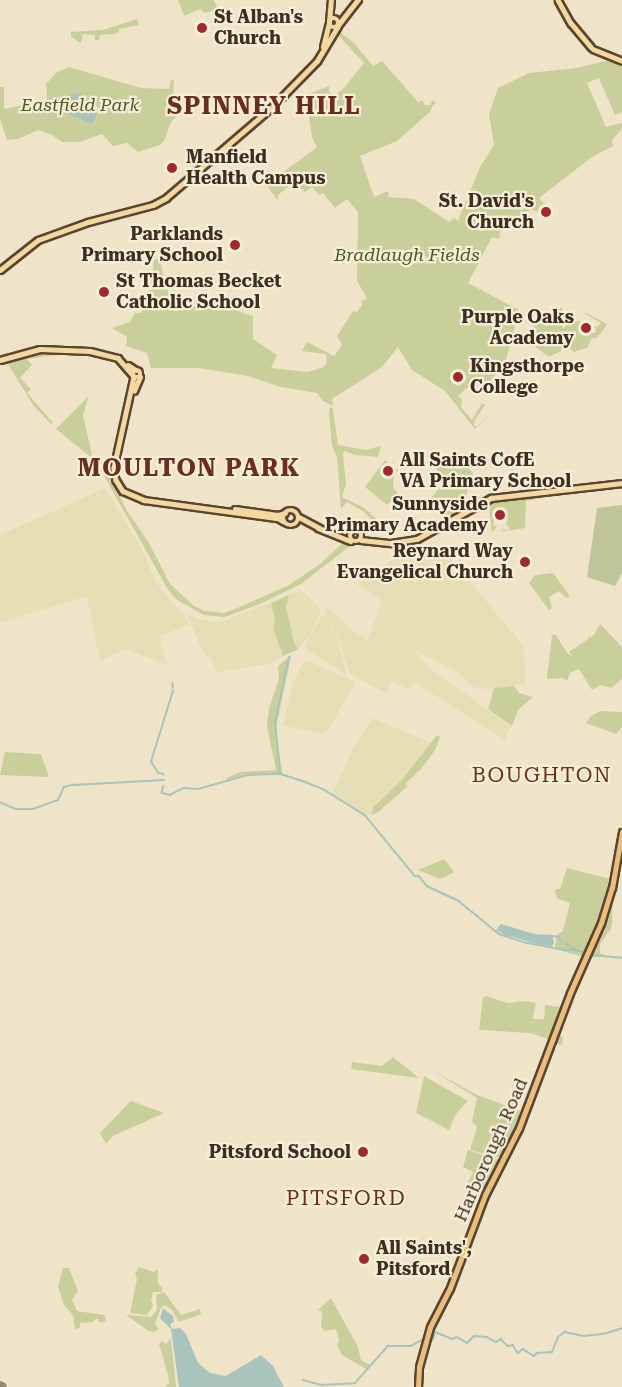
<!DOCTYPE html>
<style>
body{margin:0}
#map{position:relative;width:622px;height:1387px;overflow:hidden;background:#f0e4c8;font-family:"Roboto Serif",serif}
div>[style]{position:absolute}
.farmland>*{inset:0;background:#e6deb5}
.green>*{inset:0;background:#c9cf9b}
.cemetery>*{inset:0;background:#bfc49a}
.water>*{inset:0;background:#a9c4bc}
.stream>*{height:1.5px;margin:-0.75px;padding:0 0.75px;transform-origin:0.75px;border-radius:0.75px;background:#a9c4bc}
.runway>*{height:10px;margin:-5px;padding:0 5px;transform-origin:5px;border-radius:5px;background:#968974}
.roads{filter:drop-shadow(2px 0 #5b4430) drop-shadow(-2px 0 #5b4430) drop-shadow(0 2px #5b4430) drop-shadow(0 -2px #5b4430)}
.primary>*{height:4.5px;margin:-2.25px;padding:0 2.25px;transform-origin:2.25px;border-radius:2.25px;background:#f3d9a0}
.primary>.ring{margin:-2.25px;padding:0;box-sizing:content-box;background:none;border:4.5px solid #f3d9a0;border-radius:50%}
.trunk>*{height:5px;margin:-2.5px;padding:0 2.5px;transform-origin:2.5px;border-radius:2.5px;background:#eabe7c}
.dots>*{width:16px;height:16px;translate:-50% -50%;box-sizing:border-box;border:3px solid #f7eed8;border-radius:50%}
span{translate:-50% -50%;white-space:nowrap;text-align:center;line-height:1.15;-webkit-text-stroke:4.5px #f7eed8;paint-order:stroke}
.poi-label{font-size:18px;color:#3d2e20;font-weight:700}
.left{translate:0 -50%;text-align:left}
.right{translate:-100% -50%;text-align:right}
.park-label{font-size:18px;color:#4d5a26;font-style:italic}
.street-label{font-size:18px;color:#3d2e20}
.quarter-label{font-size:21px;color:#6b2e1e;letter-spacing:1.5px}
.district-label{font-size:24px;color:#6b2e1e;font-weight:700;letter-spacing:1.5px}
</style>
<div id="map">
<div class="farmland">
<div style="clip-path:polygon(105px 488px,144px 553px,155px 581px,173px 604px,182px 611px,189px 625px,159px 636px,168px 665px,125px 649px,100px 661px,87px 596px,0 623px,0 535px)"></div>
<div style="clip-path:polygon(417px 542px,425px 550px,449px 557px,523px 645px,526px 684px,484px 689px,474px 687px,456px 671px,412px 649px,432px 670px,510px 726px,505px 740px,414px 682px,410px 690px,391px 681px,386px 693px,350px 674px,338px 637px,324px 612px,325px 609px,328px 608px,355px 632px,368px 640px,382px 600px,357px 585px)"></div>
<div style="clip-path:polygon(299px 591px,305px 593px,321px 610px,311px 634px,298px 649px,294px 642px,286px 607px,289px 595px)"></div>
<div style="clip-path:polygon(271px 603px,275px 619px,273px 628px,283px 656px,271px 664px,216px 672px,211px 658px,203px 652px,186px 613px,198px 619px,221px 622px)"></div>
<div style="clip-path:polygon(323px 613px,336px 635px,347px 675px,304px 648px)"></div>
<div style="clip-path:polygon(305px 660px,356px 682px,328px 730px,321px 734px,283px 725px,293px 682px)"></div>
<div style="clip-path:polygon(373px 718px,431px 743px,401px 781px,378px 801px,368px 816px,332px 794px,354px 747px)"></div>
</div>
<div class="green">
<div style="clip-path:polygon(178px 0,214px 0,218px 9px,205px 13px,200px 9px,184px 16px)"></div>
<div style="clip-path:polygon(137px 19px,139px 25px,119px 29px,119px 32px,114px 34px,100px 35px,99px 40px,95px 40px,95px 35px,83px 34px,81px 43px,71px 37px,71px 32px,103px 30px)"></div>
<div style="clip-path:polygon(340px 32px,354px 43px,373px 66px,382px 61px,418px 102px,422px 100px,425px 105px,430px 105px,433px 100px,436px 103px,432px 106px,431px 111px,397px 141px,360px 156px,374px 197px,388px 191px,389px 197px,414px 199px,449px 222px,454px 218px,458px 221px,480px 167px,494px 145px,489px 114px,498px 88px,529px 73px,576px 68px,610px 60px,622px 63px,622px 112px,615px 115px,599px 78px,587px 83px,606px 127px,622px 123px,622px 129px,612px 140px,613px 146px,592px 157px,539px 198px,546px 205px,540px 207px,538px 212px,530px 209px,526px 219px,514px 222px,515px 228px,508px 226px,506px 230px,501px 229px,499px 239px,492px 237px,468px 283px,519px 310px,505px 364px,486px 386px,480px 381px,482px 387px,477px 382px,478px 386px,474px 384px,478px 381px,475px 381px,458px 396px,462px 399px,461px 407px,472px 420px,482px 403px,485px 405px,473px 423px,476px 427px,492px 413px,475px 429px,445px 391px,412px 370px,398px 347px,382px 367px,332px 399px,333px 406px,323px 401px,317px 393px,280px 387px,248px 376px,199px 368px,151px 368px,147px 353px,126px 346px,127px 337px,112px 328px,130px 322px,135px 313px,141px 313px,150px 289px,154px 260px,159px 258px,173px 311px,218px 301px,222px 306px,253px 316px,253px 339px,277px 355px,271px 368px,308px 372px,324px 367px,327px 362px,326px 354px,302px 351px,307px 342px,334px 356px,342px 345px,337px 336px,353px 311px,357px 312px,362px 305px,362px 299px,364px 301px,367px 298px,357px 281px,358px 212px,347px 199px,335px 208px,323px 193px,319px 195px,312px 187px,305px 192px,294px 182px,278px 195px,278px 200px,266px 185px,317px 147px,312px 137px,306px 95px,329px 86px,329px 91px,334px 96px,343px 89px,364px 63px,338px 35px)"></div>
<div style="clip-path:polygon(69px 67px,141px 88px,169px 89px,171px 79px,174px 81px,173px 97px,176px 117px,171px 122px,164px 141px,160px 145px,138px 152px,127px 143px,113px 146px,102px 134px,80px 142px,62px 142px,52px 135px,38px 130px,18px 139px,7px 140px,0 119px,0 87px,4px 87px,4px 109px,47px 100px,46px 84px,56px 73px)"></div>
<div style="clip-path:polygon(561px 307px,565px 317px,561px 325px,564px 328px,569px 322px,579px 321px,582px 323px,580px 328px,584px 333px,595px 333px,596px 328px,590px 324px,597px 327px,601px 323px,589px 316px,583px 311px,607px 324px,602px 332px,595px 339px,592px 338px,587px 348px,574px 352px,563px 343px,561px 351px,549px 357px,530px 343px,536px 319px,547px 325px)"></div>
<div style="clip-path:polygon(71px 350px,70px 353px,27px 359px,32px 365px,20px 378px,31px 389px,27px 393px,53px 423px,51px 424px,33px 405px,5px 359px,36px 351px)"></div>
<div style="clip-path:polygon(89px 396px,83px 415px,93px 459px,56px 429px)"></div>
<div style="clip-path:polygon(330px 407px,333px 409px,338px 445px,365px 450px,381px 446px,378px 457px,356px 455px,344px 451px,343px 454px,346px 484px,342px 497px,364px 508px,378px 520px,374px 522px,363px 511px,347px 502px,341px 509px,337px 457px,332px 446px,329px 415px)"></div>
<div style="clip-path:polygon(455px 453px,473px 473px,461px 513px,451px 519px,428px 501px,444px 483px,437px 476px,437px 468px)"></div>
<div style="clip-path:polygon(385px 460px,398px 470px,394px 475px,393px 488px,403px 499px,396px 507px,390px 502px,387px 505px,365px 487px)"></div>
<div style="clip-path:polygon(111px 471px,111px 479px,127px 511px,149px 543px,170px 584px,194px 606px,204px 611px,224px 613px,235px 609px,289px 585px,320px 564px,343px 543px,350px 543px,350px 546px,301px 584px,262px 603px,225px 617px,204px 615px,177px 600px,167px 588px,102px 472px)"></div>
<div style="clip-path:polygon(576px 489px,586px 490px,543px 494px,541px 498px,526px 501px,525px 528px,499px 532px,504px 530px,502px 525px,505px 530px,510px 529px,506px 524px,508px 518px,495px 514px,493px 525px,497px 527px,492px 532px,488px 501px)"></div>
<div style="clip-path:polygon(553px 573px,570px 596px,566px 598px,559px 591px,549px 597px,552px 608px,549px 610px,529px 583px,535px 575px)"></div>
<div style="clip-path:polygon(289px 595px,286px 607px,294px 642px,298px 649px,283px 656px,273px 628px,275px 619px,271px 603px)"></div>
<div style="clip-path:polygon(600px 624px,622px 647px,622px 679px,611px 688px,600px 685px,592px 690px,579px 669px,570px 673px,567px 681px,562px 678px,547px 679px,552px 635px,556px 635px,567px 653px,573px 657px,569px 652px,588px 639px,588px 636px,590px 638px,594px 635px)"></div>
<div style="clip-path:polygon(291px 656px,276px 728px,282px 773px,248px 775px,225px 782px,227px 778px,240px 772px,276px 770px,267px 726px,269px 709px,279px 678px,278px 666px)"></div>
<div style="clip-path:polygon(514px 686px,519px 693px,533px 697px,518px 710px,512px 726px,488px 709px,494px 688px)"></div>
<div style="clip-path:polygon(600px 711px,622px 712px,622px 727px,616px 734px,586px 723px,591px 716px)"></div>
<div style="clip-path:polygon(437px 735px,440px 737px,435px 750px,422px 768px,405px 784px,408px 786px,377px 813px,371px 815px,374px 806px,401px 781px)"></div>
<div style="clip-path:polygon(5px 752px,41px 754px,49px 777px,0 775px)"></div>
<div style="clip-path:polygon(444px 859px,454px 872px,447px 876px,440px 879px,418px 870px)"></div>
<div style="clip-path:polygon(567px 868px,610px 879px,613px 895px,612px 923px,611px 929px,600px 944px,600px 953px,607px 956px,588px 958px,558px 950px,555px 946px,557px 935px,563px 931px,570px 903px,558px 899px,555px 893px,556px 889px,560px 889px)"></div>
<div style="clip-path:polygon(486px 996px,508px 1003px,525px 1001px,536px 1003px,533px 1019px,544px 1019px,545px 1005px,561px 1007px,565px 1013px,559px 1033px,563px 1039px,562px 1045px,555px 1044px,541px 1081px,536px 1078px,554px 1041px,530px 1033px,479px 1030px,483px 998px)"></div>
<div style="clip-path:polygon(393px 1057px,419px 1078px,351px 1069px,352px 1062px,382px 1066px)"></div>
<div style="clip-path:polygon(430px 1069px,477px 1095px,521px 1111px,502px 1158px,470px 1150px,477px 1127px,472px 1122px,477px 1098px)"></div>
<div style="clip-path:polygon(424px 1076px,468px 1101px,456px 1114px,449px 1130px,416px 1113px)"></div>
<div style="clip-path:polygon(131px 1101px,164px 1113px,113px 1136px,106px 1144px,100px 1133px)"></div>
<div style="clip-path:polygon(468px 1150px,502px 1161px,485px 1190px,468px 1182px,473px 1172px,463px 1167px)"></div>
<div style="clip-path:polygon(139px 1267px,153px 1272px,158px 1269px,158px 1283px,162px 1288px,162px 1292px,153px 1292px,151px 1300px,153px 1306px,147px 1315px,130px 1313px,137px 1279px,135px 1274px)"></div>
<div style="clip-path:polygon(63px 1268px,69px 1268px,78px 1291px,72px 1300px,77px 1311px,104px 1315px,106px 1320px,104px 1322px,99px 1322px,97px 1318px,93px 1322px,80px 1323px,80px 1328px,75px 1329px,73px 1315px,64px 1305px,58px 1287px)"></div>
<div style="clip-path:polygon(164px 1292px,181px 1315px,200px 1309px,201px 1314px,179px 1322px,172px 1310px,164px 1305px,161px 1308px,155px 1324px,159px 1329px,154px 1332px,147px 1330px,126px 1315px,151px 1317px,157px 1310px,156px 1295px)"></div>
<div style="clip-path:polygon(331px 1298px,358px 1347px,361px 1360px,370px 1365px,366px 1369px,342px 1355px,337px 1346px,339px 1340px,336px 1329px,325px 1331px,321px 1327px,322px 1312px,318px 1310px)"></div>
<div style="clip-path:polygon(171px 1338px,176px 1387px,165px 1387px,169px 1383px,168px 1375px,159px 1344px,162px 1341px,166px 1344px)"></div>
</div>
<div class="cemetery">
<div style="clip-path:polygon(622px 505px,622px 573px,615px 586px,587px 577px,597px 508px)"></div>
</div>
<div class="water">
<div style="clip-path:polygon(81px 93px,88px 106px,97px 113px,93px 124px,66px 113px,60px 107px,65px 96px)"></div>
<div style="clip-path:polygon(501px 924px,534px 934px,553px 935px,554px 943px,552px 946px,541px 945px,505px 935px,496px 930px)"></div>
<div style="clip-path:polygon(163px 1308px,173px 1316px,174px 1322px,170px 1324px,172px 1329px,180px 1328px,186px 1334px,198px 1363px,210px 1373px,226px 1376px,261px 1355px,273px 1366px,284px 1387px,179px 1387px,171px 1329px,160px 1318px)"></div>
</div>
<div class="stream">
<div style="left:173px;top:683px;width:5px;rotate:90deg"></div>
<div style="left:280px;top:773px;width:51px;rotate:-95.6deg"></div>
<div style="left:275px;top:722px;width:66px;rotate:-77.8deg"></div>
<div style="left:164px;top:775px;width:6px;rotate:-162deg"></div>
<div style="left:158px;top:773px;width:13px;rotate:-122deg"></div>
<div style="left:151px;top:762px;width:74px;rotate:-72.8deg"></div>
<div style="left:164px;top:786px;width:7px;rotate:106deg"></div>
<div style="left:162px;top:793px;width:8px;rotate:14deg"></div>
<div style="left:170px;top:795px;width:16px;rotate:-27deg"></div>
<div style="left:184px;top:788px;width:14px;rotate:4deg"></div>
<div style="left:198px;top:789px;width:52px;rotate:-15.6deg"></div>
<div style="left:248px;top:775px;width:33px;rotate:-2deg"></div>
<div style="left:281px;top:774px;width:23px;rotate:18deg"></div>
<div style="left:303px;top:781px;width:22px;rotate:22deg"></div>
<div style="left:323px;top:789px;width:49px;rotate:31.8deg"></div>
<div style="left:365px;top:815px;width:79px;rotate:50.7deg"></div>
<div style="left:415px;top:876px;width:4px"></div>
<div style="left:419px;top:876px;width:13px;rotate:51deg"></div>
<div style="left:427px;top:886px;width:35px;rotate:25deg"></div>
<div style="left:459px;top:901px;width:52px;rotate:39.5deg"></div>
<div style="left:499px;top:934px;width:25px;rotate:18deg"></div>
<div style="left:523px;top:942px;width:42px;rotate:11deg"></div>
<div style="left:564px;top:950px;width:13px"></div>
<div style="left:577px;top:950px;width:9px;rotate:18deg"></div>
<div style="left:0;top:802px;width:17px;rotate:24deg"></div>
<div style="left:16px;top:809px;width:17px"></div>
<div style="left:33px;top:809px;width:27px;rotate:-20deg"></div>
<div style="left:58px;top:800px;width:14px;rotate:-65deg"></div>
<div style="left:64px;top:787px;width:9px;rotate:-13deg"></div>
<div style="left:73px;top:785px;width:91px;rotate:-3.1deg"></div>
<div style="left:554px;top:936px;width:5px;rotate:11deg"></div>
<div style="left:559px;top:937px;width:5px;rotate:68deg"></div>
<div style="left:566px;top:944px;width:13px;rotate:29deg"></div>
<div style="left:590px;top:955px;width:32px;rotate:5deg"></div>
<div style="left:428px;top:1338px;width:5px;rotate:22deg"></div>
<div style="left:433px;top:1340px;width:8px;rotate:-76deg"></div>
<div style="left:435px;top:1332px;width:18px;rotate:22deg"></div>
<div style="left:452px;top:1339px;width:5px;rotate:-22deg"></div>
<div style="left:457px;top:1337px;width:12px;rotate:31deg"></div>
<div style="left:467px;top:1343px;width:10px;rotate:-45deg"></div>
<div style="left:474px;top:1336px;width:13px;rotate:4deg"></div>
<div style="left:487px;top:1337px;width:10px;rotate:29deg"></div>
<div style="left:496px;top:1342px;width:6px;rotate:-31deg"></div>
<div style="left:501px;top:1339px;width:10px;rotate:45deg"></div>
<div style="left:508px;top:1346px;width:5px;rotate:-11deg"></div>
<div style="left:513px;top:1345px;width:9px;rotate:58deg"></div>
<div style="left:518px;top:1353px;width:6px;rotate:-39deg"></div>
<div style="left:523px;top:1349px;width:13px;rotate:32deg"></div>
<div style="left:534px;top:1356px;width:4px;rotate:-45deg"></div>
<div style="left:537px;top:1353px;width:15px;rotate:-4deg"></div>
<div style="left:552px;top:1352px;width:16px;rotate:-68deg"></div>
<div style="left:558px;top:1337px;width:9px;rotate:-36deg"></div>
<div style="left:565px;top:1332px;width:19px;rotate:12deg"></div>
<div style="left:584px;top:1336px;width:20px;rotate:-6deg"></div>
<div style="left:604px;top:1334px;width:19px;rotate:-18deg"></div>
<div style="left:303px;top:1380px;width:20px;rotate:15deg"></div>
<div style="left:322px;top:1385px;width:33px;rotate:-3deg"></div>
<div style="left:355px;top:1383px;width:50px;rotate:-48.3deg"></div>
<div style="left:388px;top:1346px;width:23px"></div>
<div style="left:411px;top:1346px;width:15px;rotate:-28deg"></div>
</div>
<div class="runway">
<div style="left:0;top:1386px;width:2px;rotate:27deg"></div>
</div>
<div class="roads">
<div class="primary">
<div style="left:558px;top:0;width:26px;rotate:61deg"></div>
<div style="left:571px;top:23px;width:31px;rotate:50deg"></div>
<div class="ring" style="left:329px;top:18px;width:5.5px;height:5.5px"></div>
<div style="left:329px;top:22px;width:22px;rotate:-85deg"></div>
<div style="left:339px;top:24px;width:31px;rotate:-52deg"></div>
<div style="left:323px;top:47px;width:25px;rotate:-76deg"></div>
<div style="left:593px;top:49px;width:31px;rotate:22deg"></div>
<div style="left:0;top:270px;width:48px;rotate:-38.3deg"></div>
<div style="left:38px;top:240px;width:53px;rotate:-19.8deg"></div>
<div style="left:88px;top:222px;width:67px;rotate:-14.7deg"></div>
<div style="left:153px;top:205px;width:15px;rotate:-28deg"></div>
<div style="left:166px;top:198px;width:137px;rotate:-40.6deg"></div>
<div style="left:270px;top:109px;width:67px;rotate:-45.6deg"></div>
<div style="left:317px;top:61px;width:41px;rotate:-59deg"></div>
<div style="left:0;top:360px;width:41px;rotate:-15.4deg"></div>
<div style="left:40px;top:349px;width:50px;rotate:2.3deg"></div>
<div style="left:90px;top:351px;width:29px;rotate:14deg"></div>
<div style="left:118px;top:358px;width:23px;rotate:49deg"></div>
<div style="left:128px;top:365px;width:9px;rotate:32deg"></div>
<div class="ring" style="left:133px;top:370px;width:3.5px;height:3.5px"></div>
<div style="left:134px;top:377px;width:93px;rotate:102.4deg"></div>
<div style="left:114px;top:468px;width:12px;rotate:81deg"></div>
<div style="left:116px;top:480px;width:13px;rotate:58deg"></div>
<div style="left:123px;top:491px;width:23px;rotate:23deg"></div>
<div style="left:144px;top:500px;width:135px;rotate:7.7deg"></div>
<div style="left:278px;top:518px;width:6px;rotate:31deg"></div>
<div style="left:134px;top:391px;width:15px;rotate:-67deg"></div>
<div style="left:235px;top:509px;width:43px;rotate:7.9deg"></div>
<div style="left:278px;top:515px;width:7px;rotate:-16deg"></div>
<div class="ring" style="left:283px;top:510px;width:11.5px;height:11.5px"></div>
<div style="left:299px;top:517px;width:24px;rotate:28deg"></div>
<div style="left:318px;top:528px;width:35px;rotate:22deg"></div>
<div class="ring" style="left:350px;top:530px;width:7.5px;height:7.5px"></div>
<div style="left:361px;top:540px;width:30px;rotate:6deg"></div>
<div style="left:391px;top:543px;width:26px;rotate:-9deg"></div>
<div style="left:417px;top:539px;width:85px;rotate:-29deg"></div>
<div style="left:491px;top:498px;width:132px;rotate:-6.5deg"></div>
</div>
<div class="trunk">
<div style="left:418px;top:1387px;width:20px;rotate:-87deg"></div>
<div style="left:419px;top:1367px;width:41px;rotate:-74.6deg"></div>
<div style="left:430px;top:1327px;width:44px;rotate:-62.9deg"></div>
<div style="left:450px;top:1288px;width:99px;rotate:-69.4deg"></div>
<div style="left:485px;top:1195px;width:75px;rotate:-63.1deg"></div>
<div style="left:519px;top:1128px;width:144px;rotate:-69.3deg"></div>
<div style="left:570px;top:993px;width:77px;rotate:-66.1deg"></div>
<div style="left:601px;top:923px;width:37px;rotate:-73deg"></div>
<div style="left:612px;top:888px;width:57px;rotate:-79.9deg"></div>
</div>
</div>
<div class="dots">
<div style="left:202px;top:28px;background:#9e2a2b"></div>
<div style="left:172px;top:168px;background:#9e2a2b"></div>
<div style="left:546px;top:212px;background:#9e2a2b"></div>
<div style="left:235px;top:245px;background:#9e2a2b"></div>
<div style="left:104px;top:292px;background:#9e2a2b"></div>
<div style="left:586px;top:328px;background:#9e2a2b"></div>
<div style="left:458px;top:377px;background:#9e2a2b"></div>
<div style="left:388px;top:471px;background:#9e2a2b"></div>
<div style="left:500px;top:515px;background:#9e2a2b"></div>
<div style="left:525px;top:562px;background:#9e2a2b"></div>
<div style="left:363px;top:1152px;background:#9e2a2b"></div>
<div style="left:364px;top:1259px;background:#9e2a2b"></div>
</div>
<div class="poi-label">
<span class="left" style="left:214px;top:28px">St Alban's<br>Church</span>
<span class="left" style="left:186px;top:168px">Manfield<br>Health Campus</span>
<span class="right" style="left:534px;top:212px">St. David's<br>Church</span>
<span class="right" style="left:223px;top:245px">Parklands<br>Primary School</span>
<span class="left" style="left:116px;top:292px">St Thomas Becket<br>Catholic School</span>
<span class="right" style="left:574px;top:328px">Purple Oaks<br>Academy</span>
<span class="left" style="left:470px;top:377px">Kingsthorpe<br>College</span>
<span class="left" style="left:400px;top:471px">All Saints CofE<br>VA Primary School</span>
<span class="right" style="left:488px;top:515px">Sunnyside<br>Primary Academy</span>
<span class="right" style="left:513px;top:562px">Reynard Way<br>Evangelical Church</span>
<span class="right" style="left:351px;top:1152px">Pitsford School</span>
<span class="left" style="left:376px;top:1259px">All Saints',<br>Pitsford</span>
</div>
<div class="park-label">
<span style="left:80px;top:105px">Eastfield Park</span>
<span style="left:407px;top:255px">Bradlaugh Fields</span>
</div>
<div class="street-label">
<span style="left:491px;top:1150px;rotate:-66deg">Harborough Road</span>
</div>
<div class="quarter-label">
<span style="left:542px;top:775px">BOUGHTON</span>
<span style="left:346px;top:1198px">PITSFORD</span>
</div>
<div class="district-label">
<span style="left:264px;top:107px">SPINNEY HILL</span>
<span style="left:189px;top:469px">MOULTON PARK</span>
</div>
</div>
